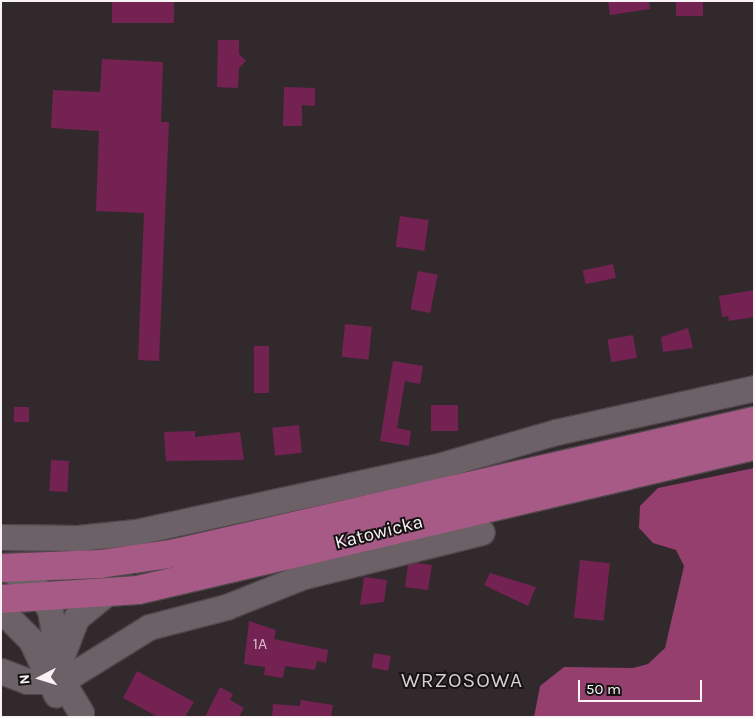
<!DOCTYPE html>
<style>
body{margin:0}
#map{position:relative;width:755px;height:718px;overflow:hidden;background:#32292d;font-family:Karla,sans-serif}
div>[style]{position:absolute}
.forest>*{inset:0;background:#943f6e}
.building>*{inset:0;background:#742252;transform-origin:0 0}
.roads{filter:drop-shadow(1px 0 #4f474b) drop-shadow(-1px 0 #4f474b) drop-shadow(0 1px #4f474b) drop-shadow(0 -1px #4f474b)}
.minor>*{height:25px;margin:-12.5px;padding:0 12.5px;transform-origin:12.5px;border-radius:12.5px;background:#6c6166}
.major>*{height:28px;margin:-14px;padding:0 14px;transform-origin:14px;border-radius:14px;background:#a65a85}
span{translate:-50% -50%;white-space:nowrap;text-align:center;line-height:1.15;-webkit-text-stroke:4px #171315;paint-order:stroke}
.number-label{font-size:16px;color:#d8bfcc}
.number-label span{-webkit-text-stroke-width:0}
.street-label{font-size:19px;color:#f9f3f5}
.quarter-label{font-size:21px;color:#d9cdd2;letter-spacing:1px}
.frame{position:absolute;inset:0;border:2px solid #f9f3f5;pointer-events:none}
.north{position:absolute;left:15px;top:653px;width:50px;height:50px;-webkit-text-stroke:4px #171315;paint-order:stroke;rotate:265deg;font-size:14px;font-weight:700;line-height:20px;text-align:center;color:#f9f3f5}
.north::after{content:'';display:block;margin:auto;width:18px;height:22px;background:#f9f3f5;clip-path:polygon(50% 0,100% 100%,50% 72%,0 100%)}
.scale{position:absolute;left:578px;top:680px;width:124px;height:22px;box-sizing:border-box;border:2px solid #f9f3f5;border-top:0;padding-left:6px;font-size:15px;line-height:18px;white-space:nowrap;color:#f9f3f5;-webkit-text-stroke:4px #171315;paint-order:stroke}
</style>
<div id="map">
<div class="forest">
<div style="clip-path:polygon(754px 468px,754px 717px,534px 717px,540px 686px,564px 667px,633px 668px,648px 664px,665px 648px,684px 566px,676px 550px,653px 543px,639px 528px,640px 506px,658px 488px)"></div>
</div>
<div class="building">
<div style="left:112px;top:1px;width:62px;height:22px"></div>
<div style="clip-path:polygon(608px 1px,649px 1px,650px 9px,610px 15px)"></div>
<div style="left:676px;top:1px;width:27px;height:15px"></div>
<div style="clip-path:polygon(218px 40px,239px 40px,239px 54px,246px 61px,239px 68px,238px 88px,217px 87px)"></div>
<div style="clip-path:polygon(102px 59px,163px 62px,161px 122px,169px 122px,159px 361px,138px 360px,144px 213px,96px 211px,99px 131px,51px 128px,53px 90px,100px 92px)"></div>
<div style="clip-path:polygon(284px 87px,315px 88px,315px 106px,302px 105px,302px 126px,283px 126px)"></div>
<div style="left:400px;top:216px;width:29px;height:31px;rotate:8deg"></div>
<div style="left:613px;top:264px;width:14px;height:31px;rotate:78deg"></div>
<div style="left:418px;top:271px;width:20px;height:39px;rotate:11deg"></div>
<div style="clip-path:polygon(754px 290px,754px 317px,729px 321px,728px 316px,722px 317px,719px 296px)"></div>
<div style="left:345px;top:324px;width:27px;height:33px;rotate:6deg"></div>
<div style="clip-path:polygon(688px 328px,693px 348px,663px 352px,661px 337px)"></div>
<div style="left:633px;top:335px;width:23px;height:26px;rotate:80deg"></div>
<div style="left:254px;top:346px;width:15px;height:47px"></div>
<div style="clip-path:polygon(393px 361px,423px 366px,420px 384px,405px 381px,397px 428px,411px 431px,409px 446px,380px 441px)"></div>
<div style="left:431px;top:405px;width:27px;height:26px"></div>
<div style="left:14px;top:407px;width:15px;height:15px"></div>
<div style="left:299px;top:425px;width:28px;height:27px;rotate:84deg"></div>
<div style="clip-path:polygon(195px 431px,195px 437px,240px 432px,244px 460px,166px 461px,164px 432px)"></div>
<div style="left:51px;top:460px;width:18px;height:31px;rotate:3deg"></div>
<div style="left:580px;top:560px;width:30px;height:58px;rotate:6deg"></div>
<div style="clip-path:polygon(416px 563px,432px 565px,428px 590px,405px 587px,408px 565px)"></div>
<div style="clip-path:polygon(490px 573px,536px 587px,528px 606px,484px 585px)"></div>
<div style="clip-path:polygon(364px 577px,387px 580px,384px 602px,360px 605px)"></div>
<div style="clip-path:polygon(249px 621px,276px 630px,274px 639px,328px 650px,326px 663px,317px 661px,315px 670px,285px 666px,283px 678px,264px 675px,265px 667px,244px 664px)"></div>
<div style="left:374px;top:653px;width:17px;height:15px;rotate:10deg"></div>
<div style="clip-path:polygon(137px 671px,194px 702px,185px 717px,158px 717px,123px 698px)"></div>
<div style="clip-path:polygon(220px 687px,233px 694px,230px 700px,244px 708px,239px 717px,205px 717px)"></div>
<div style="clip-path:polygon(301px 700px,333px 705px,331px 717px,272px 717px,273px 704px,300px 706px)"></div>
</div>
<div class="roads">
<div class="minor">
<div style="left:1px;top:537px;width:77px;rotate:0.7deg"></div>
<div style="left:78px;top:538px;width:58px;rotate:-5.9deg"></div>
<div style="left:136px;top:532px;width:306px;rotate:-12.3deg"></div>
<div style="left:435px;top:467px;width:126px;rotate:-16.1deg"></div>
<div style="left:556px;top:432px;width:203px;rotate:-12.5deg"></div>
<div style="left:9px;top:569px;width:32px;rotate:34deg"></div>
<div style="left:36px;top:587px;width:27px;rotate:59deg"></div>
<div style="left:50px;top:610px;width:72px;rotate:80.4deg"></div>
<div style="left:62px;top:681px;width:37px;rotate:59deg"></div>
<div style="left:1px;top:610px;width:42px;rotate:45deg"></div>
<div style="left:31px;top:640px;width:60px;rotate:65.2deg"></div>
<div style="left:62px;top:655px;width:40px;rotate:-69deg"></div>
<div style="left:76px;top:618px;width:38px;rotate:-39deg"></div>
<div style="left:1px;top:671px;width:28px;rotate:21deg"></div>
<div style="left:27px;top:681px;width:35px"></div>
<div style="left:62px;top:681px;width:102px;rotate:-31.8deg"></div>
<div style="left:149px;top:627px;width:80px;rotate:-14.6deg"></div>
<div style="left:226px;top:607px;width:84px;rotate:-21.7deg"></div>
<div style="left:304px;top:576px;width:183px;rotate:-13.9deg"></div>
</div>
<div class="major">
<div style="left:1px;top:568px;width:99px;rotate:-2.3deg"></div>
<div style="left:100px;top:564px;width:77px;rotate:-8.2deg"></div>
<div style="left:176px;top:553px;width:593px;rotate:-12.86deg"></div>
<div style="left:1px;top:599px;width:137px;rotate:-3.8deg"></div>
<div style="left:138px;top:590px;width:633px;rotate:-13.16deg"></div>
</div>
</div>
<div class="number-label">
<span style="left:260px;top:644px">1A</span>
</div>
<div class="street-label">
<span style="left:379px;top:533px;rotate:-14deg">Katowicka</span>
</div>
<div class="quarter-label">
<span style="left:462px;top:680px">WRZOSOWA</span>
</div>
<div class="frame"></div>
<div class="north">N</div>
<div class="scale">50 m</div>
</div>
